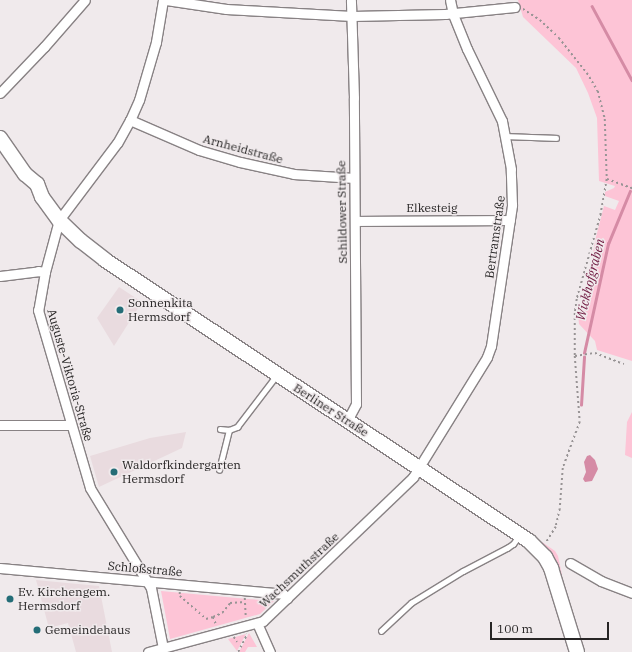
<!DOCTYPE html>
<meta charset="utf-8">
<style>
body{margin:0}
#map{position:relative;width:632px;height:652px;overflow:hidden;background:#f0eaec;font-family:"IBM Plex Serif",serif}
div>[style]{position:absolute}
.built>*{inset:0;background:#e9dbdf}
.green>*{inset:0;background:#fdc4d6}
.water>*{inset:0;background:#d58ba5}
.stream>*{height:2.5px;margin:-1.25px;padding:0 1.25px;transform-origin:1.25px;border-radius:1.25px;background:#d58ba5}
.path>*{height:1.5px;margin-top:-0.75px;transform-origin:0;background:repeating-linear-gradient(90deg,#989495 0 2px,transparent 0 5px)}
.roads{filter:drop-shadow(1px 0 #888284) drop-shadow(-1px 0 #888284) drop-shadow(0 1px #888284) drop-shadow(0 -1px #888284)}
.lane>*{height:4.5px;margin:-2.25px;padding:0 2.25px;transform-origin:2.25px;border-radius:2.25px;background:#fff}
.street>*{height:9px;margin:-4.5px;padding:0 4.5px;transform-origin:4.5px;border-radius:4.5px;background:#fff}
.primary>*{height:14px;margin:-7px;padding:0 7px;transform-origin:7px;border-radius:7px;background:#fff}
.dots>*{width:11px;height:11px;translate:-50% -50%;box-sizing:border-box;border:2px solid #f0eaec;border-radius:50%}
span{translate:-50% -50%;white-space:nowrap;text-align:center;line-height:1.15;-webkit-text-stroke:3px #f0eaec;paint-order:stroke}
.street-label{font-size:12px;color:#272525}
.poi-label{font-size:12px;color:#272525}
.left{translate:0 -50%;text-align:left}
.water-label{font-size:13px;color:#721c43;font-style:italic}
.scale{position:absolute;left:490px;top:622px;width:119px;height:18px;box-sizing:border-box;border:2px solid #272525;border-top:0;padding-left:5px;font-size:12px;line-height:14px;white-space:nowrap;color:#272525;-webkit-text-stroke:3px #f0eaec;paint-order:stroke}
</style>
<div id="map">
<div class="built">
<div style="clip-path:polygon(119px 287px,142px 302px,114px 346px,97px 318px)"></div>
<div style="clip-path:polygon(186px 432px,182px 448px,99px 487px,90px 456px,150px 438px)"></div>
<div style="clip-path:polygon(36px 580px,99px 586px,112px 652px,76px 652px,68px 623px,49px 628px)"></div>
</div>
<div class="green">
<div style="clip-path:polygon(518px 0,632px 0,632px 361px,597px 350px,595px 341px,579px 324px,578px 314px,587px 309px,584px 301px,596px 237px,604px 206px,615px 210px,619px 201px,605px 196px,605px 192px,614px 188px,615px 186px,599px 181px,597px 118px,588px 93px,576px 68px,523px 17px)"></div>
<div style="clip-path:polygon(632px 412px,632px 458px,625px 455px,627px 422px)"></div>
<div style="clip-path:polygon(542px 542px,555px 551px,558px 556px,562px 575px,559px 575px,540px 544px)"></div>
<div style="clip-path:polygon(161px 591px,248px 599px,274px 601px,260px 614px,170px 639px)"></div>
<div style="clip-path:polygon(249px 633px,257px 647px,248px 647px,245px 652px,239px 652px)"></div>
<div style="clip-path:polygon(246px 634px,237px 651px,228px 639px)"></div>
</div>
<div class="water">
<div style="clip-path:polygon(590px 455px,595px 460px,598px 469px,592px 481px,585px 482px,583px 479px,586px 472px,584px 462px,587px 456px)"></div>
</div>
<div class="stream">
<div style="left:592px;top:6px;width:84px;rotate:61.6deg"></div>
<div style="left:584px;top:353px;width:112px;rotate:-77.6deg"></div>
<div style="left:608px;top:244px;width:57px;rotate:-67.5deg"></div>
<div style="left:581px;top:405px;width:48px;rotate:-86.4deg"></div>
</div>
<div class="path">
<div style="left:523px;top:9px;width:20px;rotate:33deg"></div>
<div style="left:540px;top:20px;width:26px;rotate:43deg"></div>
<div style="left:559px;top:38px;width:45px;rotate:51.3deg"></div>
<div style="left:587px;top:73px;width:21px;rotate:59deg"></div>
<div style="left:598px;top:91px;width:29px;rotate:76deg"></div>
<div style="left:605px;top:119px;width:60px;rotate:88.1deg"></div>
<div style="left:607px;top:179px;width:36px;rotate:100deg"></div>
<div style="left:601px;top:214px;width:88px;rotate:105.8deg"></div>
<div style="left:577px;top:299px;width:14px;rotate:98deg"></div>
<div style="left:575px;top:313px;width:43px;rotate:90deg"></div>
<div style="left:575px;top:356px;width:66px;rotate:85.7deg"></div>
<div style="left:580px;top:422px;width:49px;rotate:110.3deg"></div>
<div style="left:563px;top:468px;width:41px;rotate:94.2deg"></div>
<div style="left:560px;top:509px;width:18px;rotate:103deg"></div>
<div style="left:556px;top:527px;width:19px;rotate:122deg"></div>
<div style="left:607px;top:179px;width:27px;rotate:20deg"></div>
<div style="left:575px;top:356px;width:20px;rotate:-9deg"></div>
<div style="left:595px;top:353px;width:31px;rotate:21deg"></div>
<div style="left:180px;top:592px;width:4px;rotate:90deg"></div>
<div style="left:180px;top:596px;width:35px;rotate:41deg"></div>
<div style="left:206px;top:619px;width:7px;rotate:-16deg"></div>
<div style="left:213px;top:617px;width:8px;rotate:67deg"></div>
<div style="left:245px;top:598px;width:19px;rotate:87deg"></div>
<div style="left:213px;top:617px;width:10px;rotate:-24deg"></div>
<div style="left:222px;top:613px;width:13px;rotate:-51deg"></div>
<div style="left:230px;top:603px;width:15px;rotate:-4deg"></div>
<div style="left:234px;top:637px;width:6px;rotate:59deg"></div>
<div style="left:238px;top:652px;width:20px;rotate:-63deg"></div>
</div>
<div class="roads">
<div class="lane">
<div style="left:506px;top:136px;width:50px;rotate:2.3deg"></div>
<div style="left:220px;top:429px;width:9px;rotate:6deg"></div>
<div style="left:229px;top:430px;width:9px;rotate:-21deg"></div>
<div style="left:237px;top:427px;width:64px;rotate:-52.6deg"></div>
<div style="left:219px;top:470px;width:41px;rotate:-76deg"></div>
<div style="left:381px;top:631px;width:41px;rotate:-43deg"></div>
<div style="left:411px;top:603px;width:61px;rotate:-31.6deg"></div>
<div style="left:463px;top:571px;width:50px;rotate:-27.6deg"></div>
<div style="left:507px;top:548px;width:7px;rotate:-34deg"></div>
<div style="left:513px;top:544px;width:10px;rotate:-53deg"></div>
</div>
<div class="street">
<div style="left:163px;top:0;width:43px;rotate:99.5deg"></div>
<div style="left:156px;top:42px;width:60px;rotate:106.3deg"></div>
<div style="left:139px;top:100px;width:22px;rotate:114deg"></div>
<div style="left:130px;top:120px;width:26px;rotate:119deg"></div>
<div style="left:117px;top:143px;width:96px;rotate:127deg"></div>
<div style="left:59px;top:220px;width:54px;rotate:105.1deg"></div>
<div style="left:45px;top:272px;width:39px;rotate:100deg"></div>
<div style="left:38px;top:310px;width:185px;rotate:73.7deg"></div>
<div style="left:90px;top:488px;width:117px;rotate:58.6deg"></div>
<div style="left:151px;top:588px;width:61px;rotate:78.7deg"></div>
<div style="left:166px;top:0;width:61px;rotate:8.5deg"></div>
<div style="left:226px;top:9px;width:126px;rotate:3.2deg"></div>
<div style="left:352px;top:16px;width:93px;rotate:-1.2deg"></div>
<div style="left:445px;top:14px;width:70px;rotate:-5.7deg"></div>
<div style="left:0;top:93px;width:64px;rotate:-46.3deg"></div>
<div style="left:44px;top:47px;width:62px;rotate:-48.9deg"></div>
<div style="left:130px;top:120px;width:75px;rotate:23.5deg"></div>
<div style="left:199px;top:150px;width:43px;rotate:16.3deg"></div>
<div style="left:240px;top:162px;width:55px;rotate:12.5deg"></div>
<div style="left:294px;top:174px;width:60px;rotate:3.8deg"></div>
<div style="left:355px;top:221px;width:155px;rotate:-0.4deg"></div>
<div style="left:0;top:276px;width:38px;rotate:-7deg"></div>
<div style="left:38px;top:271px;width:7px;rotate:8deg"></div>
<div style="left:347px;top:421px;width:19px;rotate:-62deg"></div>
<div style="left:356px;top:404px;width:306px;rotate:-90.4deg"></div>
<div style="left:354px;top:98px;width:98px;rotate:-91.8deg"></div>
<div style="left:0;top:425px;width:71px"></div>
<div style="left:570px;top:563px;width:36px;rotate:30deg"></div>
<div style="left:601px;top:581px;width:33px;rotate:21deg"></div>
<div style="left:0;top:568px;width:284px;rotate:5.2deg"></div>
<div style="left:283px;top:594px;width:6px;rotate:45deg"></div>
<div style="left:257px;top:623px;width:32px;rotate:66deg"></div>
<div style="left:148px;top:652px;width:119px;rotate:-15.1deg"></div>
<div style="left:263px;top:621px;width:208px;rotate:-43.8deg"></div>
<div style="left:413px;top:477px;width:141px;rotate:-58.3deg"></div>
<div style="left:487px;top:357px;width:12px;rotate:-70deg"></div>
<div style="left:491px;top:346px;width:143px;rotate:-81.5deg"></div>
<div style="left:512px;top:205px;width:36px;rotate:-92deg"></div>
<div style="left:511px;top:169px;width:49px;rotate:-100.6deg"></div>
<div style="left:502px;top:121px;width:80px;rotate:-115.9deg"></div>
<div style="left:467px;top:49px;width:38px;rotate:-112deg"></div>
<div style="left:453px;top:14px;width:14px;rotate:-102deg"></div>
</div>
<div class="primary">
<div style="left:0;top:138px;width:44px;rotate:55.2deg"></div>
<div style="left:25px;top:174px;width:16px;rotate:40deg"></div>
<div style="left:37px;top:184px;width:14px;rotate:69deg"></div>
<div style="left:42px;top:197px;width:29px;rotate:54deg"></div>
<div style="left:59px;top:220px;width:30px;rotate:44deg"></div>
<div style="left:81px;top:241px;width:31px;rotate:38deg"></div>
<div style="left:105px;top:260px;width:509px;rotate:33.53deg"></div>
<div style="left:529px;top:541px;width:23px;rotate:45deg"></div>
<div style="left:545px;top:557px;width:13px;rotate:61deg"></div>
<div style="left:551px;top:568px;width:88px;rotate:72.8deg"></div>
</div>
</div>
<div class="dots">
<div style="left:120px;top:310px;background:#246d77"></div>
<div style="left:114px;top:472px;background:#246d77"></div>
<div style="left:10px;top:599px;background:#246d77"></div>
<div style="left:37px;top:630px;background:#246d77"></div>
</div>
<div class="street-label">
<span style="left:243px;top:149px;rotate:15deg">Arnheidstraße</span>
<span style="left:432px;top:208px">Elkesteig</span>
<span style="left:342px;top:212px;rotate:-91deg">Schildower Straße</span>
<span style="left:495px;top:237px;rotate:-82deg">Bertramstraße</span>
<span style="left:70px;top:375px;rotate:74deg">Auguste-Viktoria-Straße</span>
<span style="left:331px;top:410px;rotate:33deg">Berliner Straße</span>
<span style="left:145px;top:569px;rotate:5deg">Schloßstraße</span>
<span style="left:299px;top:570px;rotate:-43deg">Wachsmuthstraße</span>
</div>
<div class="poi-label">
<span class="left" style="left:128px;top:310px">Sonnenkita<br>Hermsdorf</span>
<span class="left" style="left:122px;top:472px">Waldorfkindergarten<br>Hermsdorf</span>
<span class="left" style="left:18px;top:599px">Ev. Kirchengem.<br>Hermsdorf</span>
<span class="left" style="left:45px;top:630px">Gemeindehaus</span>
</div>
<div class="water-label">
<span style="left:591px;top:280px;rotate:-76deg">Wickhofgraben</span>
</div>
<div class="scale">100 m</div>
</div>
